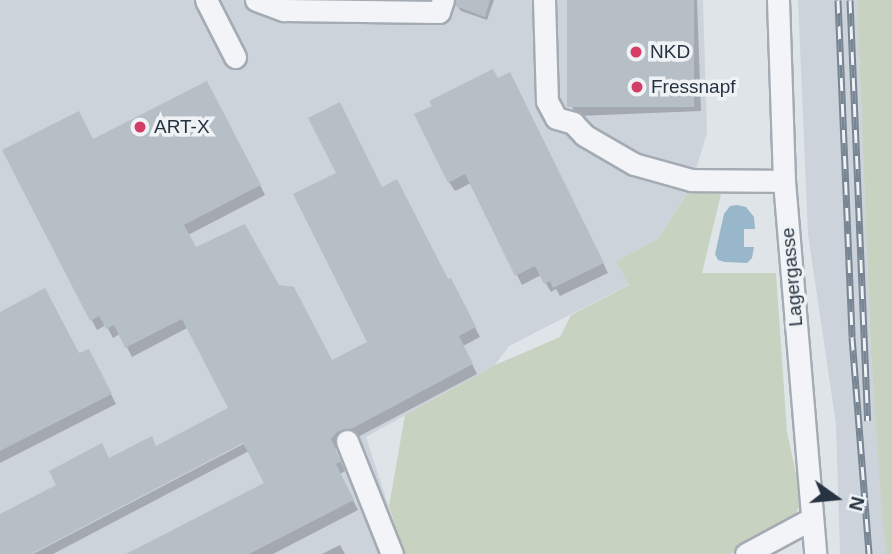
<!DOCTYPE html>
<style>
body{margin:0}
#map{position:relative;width:892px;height:554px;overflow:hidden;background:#dfe4e9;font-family:Arial,sans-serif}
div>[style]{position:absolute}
.built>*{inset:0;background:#cdd3db}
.green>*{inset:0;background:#c7d3c0}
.water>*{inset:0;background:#98b7cb}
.shadow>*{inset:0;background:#0003}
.building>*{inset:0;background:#b6bec6;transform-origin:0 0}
.roads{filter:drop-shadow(2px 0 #a4abb3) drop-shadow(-2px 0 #a4abb3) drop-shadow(0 2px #a4abb3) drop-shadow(0 -2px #a4abb3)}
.minor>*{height:21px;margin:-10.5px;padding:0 10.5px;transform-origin:10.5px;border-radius:10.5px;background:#f2f4f7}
.rail>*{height:7px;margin-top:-3.5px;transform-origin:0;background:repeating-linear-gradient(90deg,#eff3f6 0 13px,#788593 0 26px);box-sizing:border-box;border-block:2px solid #788593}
.dots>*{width:19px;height:19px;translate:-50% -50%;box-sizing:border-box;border:4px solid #eff3f6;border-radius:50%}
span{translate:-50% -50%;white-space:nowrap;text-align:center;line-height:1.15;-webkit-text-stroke:7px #eff3f6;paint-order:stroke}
.poi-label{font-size:19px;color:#273341}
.left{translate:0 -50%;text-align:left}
.street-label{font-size:19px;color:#273341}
.north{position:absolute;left:801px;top:463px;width:70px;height:70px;-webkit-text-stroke:5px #eff3f6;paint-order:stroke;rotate:105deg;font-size:19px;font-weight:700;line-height:28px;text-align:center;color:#273341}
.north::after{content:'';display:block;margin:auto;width:24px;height:32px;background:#273341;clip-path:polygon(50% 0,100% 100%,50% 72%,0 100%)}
</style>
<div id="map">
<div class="built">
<div style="clip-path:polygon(0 0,703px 0,707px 133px,690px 189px,658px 239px,616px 261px,630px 284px,509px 346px,495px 365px,366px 437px,404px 554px,0 554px)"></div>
<div style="clip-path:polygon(798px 0,857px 0,871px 353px,886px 554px,840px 554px,836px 424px,808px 234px)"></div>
</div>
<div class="green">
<div style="clip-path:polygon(857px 0,892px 0,892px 554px,886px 554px,882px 513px,871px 353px)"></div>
<div style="clip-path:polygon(690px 189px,721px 194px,702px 273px,776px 273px,787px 432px,802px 501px,791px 522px,730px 554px,404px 554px,389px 506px,405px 415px,495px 365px,560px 337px,571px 315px,629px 285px,616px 261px,658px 239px)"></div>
</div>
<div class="water">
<div style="clip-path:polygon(737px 205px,746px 207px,754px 217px,755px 229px,744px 229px,744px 247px,754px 247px,752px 258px,747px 263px,725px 262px,718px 260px,715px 254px,724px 214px,730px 206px)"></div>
</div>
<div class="shadow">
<div style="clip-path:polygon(295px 0,440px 0,419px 7px,403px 1px,401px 7px)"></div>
<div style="clip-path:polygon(461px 0,494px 0,487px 20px,461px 11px,458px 7px)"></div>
<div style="clip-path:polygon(568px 0,697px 0,701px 111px,577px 116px,572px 107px)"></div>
<div style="clip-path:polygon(498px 80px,515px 84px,608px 273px,560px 296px,556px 289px,551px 292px,541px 275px,522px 285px,471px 183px,455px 191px,449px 182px)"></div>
<div style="clip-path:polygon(212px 92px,265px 195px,188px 235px,195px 249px,278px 287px,332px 362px,370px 343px,382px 189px,455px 289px,480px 337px,463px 346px,477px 374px,356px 438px,342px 442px,335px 449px,345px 471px,340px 474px,358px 510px,273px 554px,130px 554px,266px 484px,249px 451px,53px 554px,33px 554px,251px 440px,250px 437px,26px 554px,0 554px,0 516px,109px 460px,156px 448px,231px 409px,189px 327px,132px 357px,120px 334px,113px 338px,106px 325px,97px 330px,5px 150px,93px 141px)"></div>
<div style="clip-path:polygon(0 313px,93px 360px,116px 404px,0 463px)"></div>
<div style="clip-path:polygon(340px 545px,345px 554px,322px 554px)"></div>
</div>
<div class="building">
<div style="clip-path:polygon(456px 0,490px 0,485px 17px,455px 6px)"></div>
<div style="left:567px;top:0;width:127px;height:107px"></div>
<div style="clip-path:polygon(493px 69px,498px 78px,510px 72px,604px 263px,553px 288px,550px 281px,544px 284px,535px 266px,515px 276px,465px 174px,448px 183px,414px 114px,432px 106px,429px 101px)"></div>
<div style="clip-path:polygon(207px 81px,261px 185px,184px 225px,196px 247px,245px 224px,279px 285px,294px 287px,332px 360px,367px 342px,293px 194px,336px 173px,308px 118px,340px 102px,382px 187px,397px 179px,448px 279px,451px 278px,476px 327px,459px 336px,473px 364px,351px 429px,337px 432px,331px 439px,341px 461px,336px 464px,354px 500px,249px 554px,126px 554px,264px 483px,243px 443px,31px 554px,0 554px,0 514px,56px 485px,49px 471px,102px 443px,109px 458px,152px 436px,156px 446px,228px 408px,182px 319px,125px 348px,114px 325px,106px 329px,99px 316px,90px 321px,2px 150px,79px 111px,93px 139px)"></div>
<div style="clip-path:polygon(45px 288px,79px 353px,89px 349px,112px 394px,0 451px,0 312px)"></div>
</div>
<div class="roads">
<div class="minor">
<div style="left:206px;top:0;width:64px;rotate:63deg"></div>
<div style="left:256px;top:0;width:30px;rotate:20deg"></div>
<div style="left:284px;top:10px;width:155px;rotate:0.7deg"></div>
<div style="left:439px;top:12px;width:13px;rotate:-72deg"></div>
<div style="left:544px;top:0;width:101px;rotate:88.3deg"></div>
<div style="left:547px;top:101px;width:19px;rotate:62deg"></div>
<div style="left:556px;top:118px;width:18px;rotate:16deg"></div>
<div style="left:573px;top:123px;width:16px;rotate:47deg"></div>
<div style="left:584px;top:135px;width:58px;rotate:30.1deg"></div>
<div style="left:634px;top:164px;width:59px;rotate:15.7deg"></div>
<div style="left:691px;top:180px;width:93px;rotate:0.6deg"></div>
<div style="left:778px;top:0;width:181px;rotate:88.1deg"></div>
<div style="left:784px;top:181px;width:374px;rotate:85.2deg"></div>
<div style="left:347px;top:441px;width:122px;rotate:68.3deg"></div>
<div style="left:746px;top:554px;width:74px;rotate:-28.3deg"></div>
</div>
</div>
<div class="rail">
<div style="left:838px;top:0;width:337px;rotate:87.6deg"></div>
<div style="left:852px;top:337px;width:218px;rotate:85.5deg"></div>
<div style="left:850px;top:0;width:421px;rotate:87.6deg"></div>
</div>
<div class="dots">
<div style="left:636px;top:52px;background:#d43e66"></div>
<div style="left:637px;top:87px;background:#d43e66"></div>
<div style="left:140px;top:127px;background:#d43e66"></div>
</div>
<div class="poi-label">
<span class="left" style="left:650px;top:52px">NKD</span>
<span class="left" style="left:651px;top:87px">Fressnapf</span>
<span class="left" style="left:154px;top:127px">ART-X</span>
</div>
<div class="street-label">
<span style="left:792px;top:277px;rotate:-95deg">Lagergasse</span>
</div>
<div class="north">N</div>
</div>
